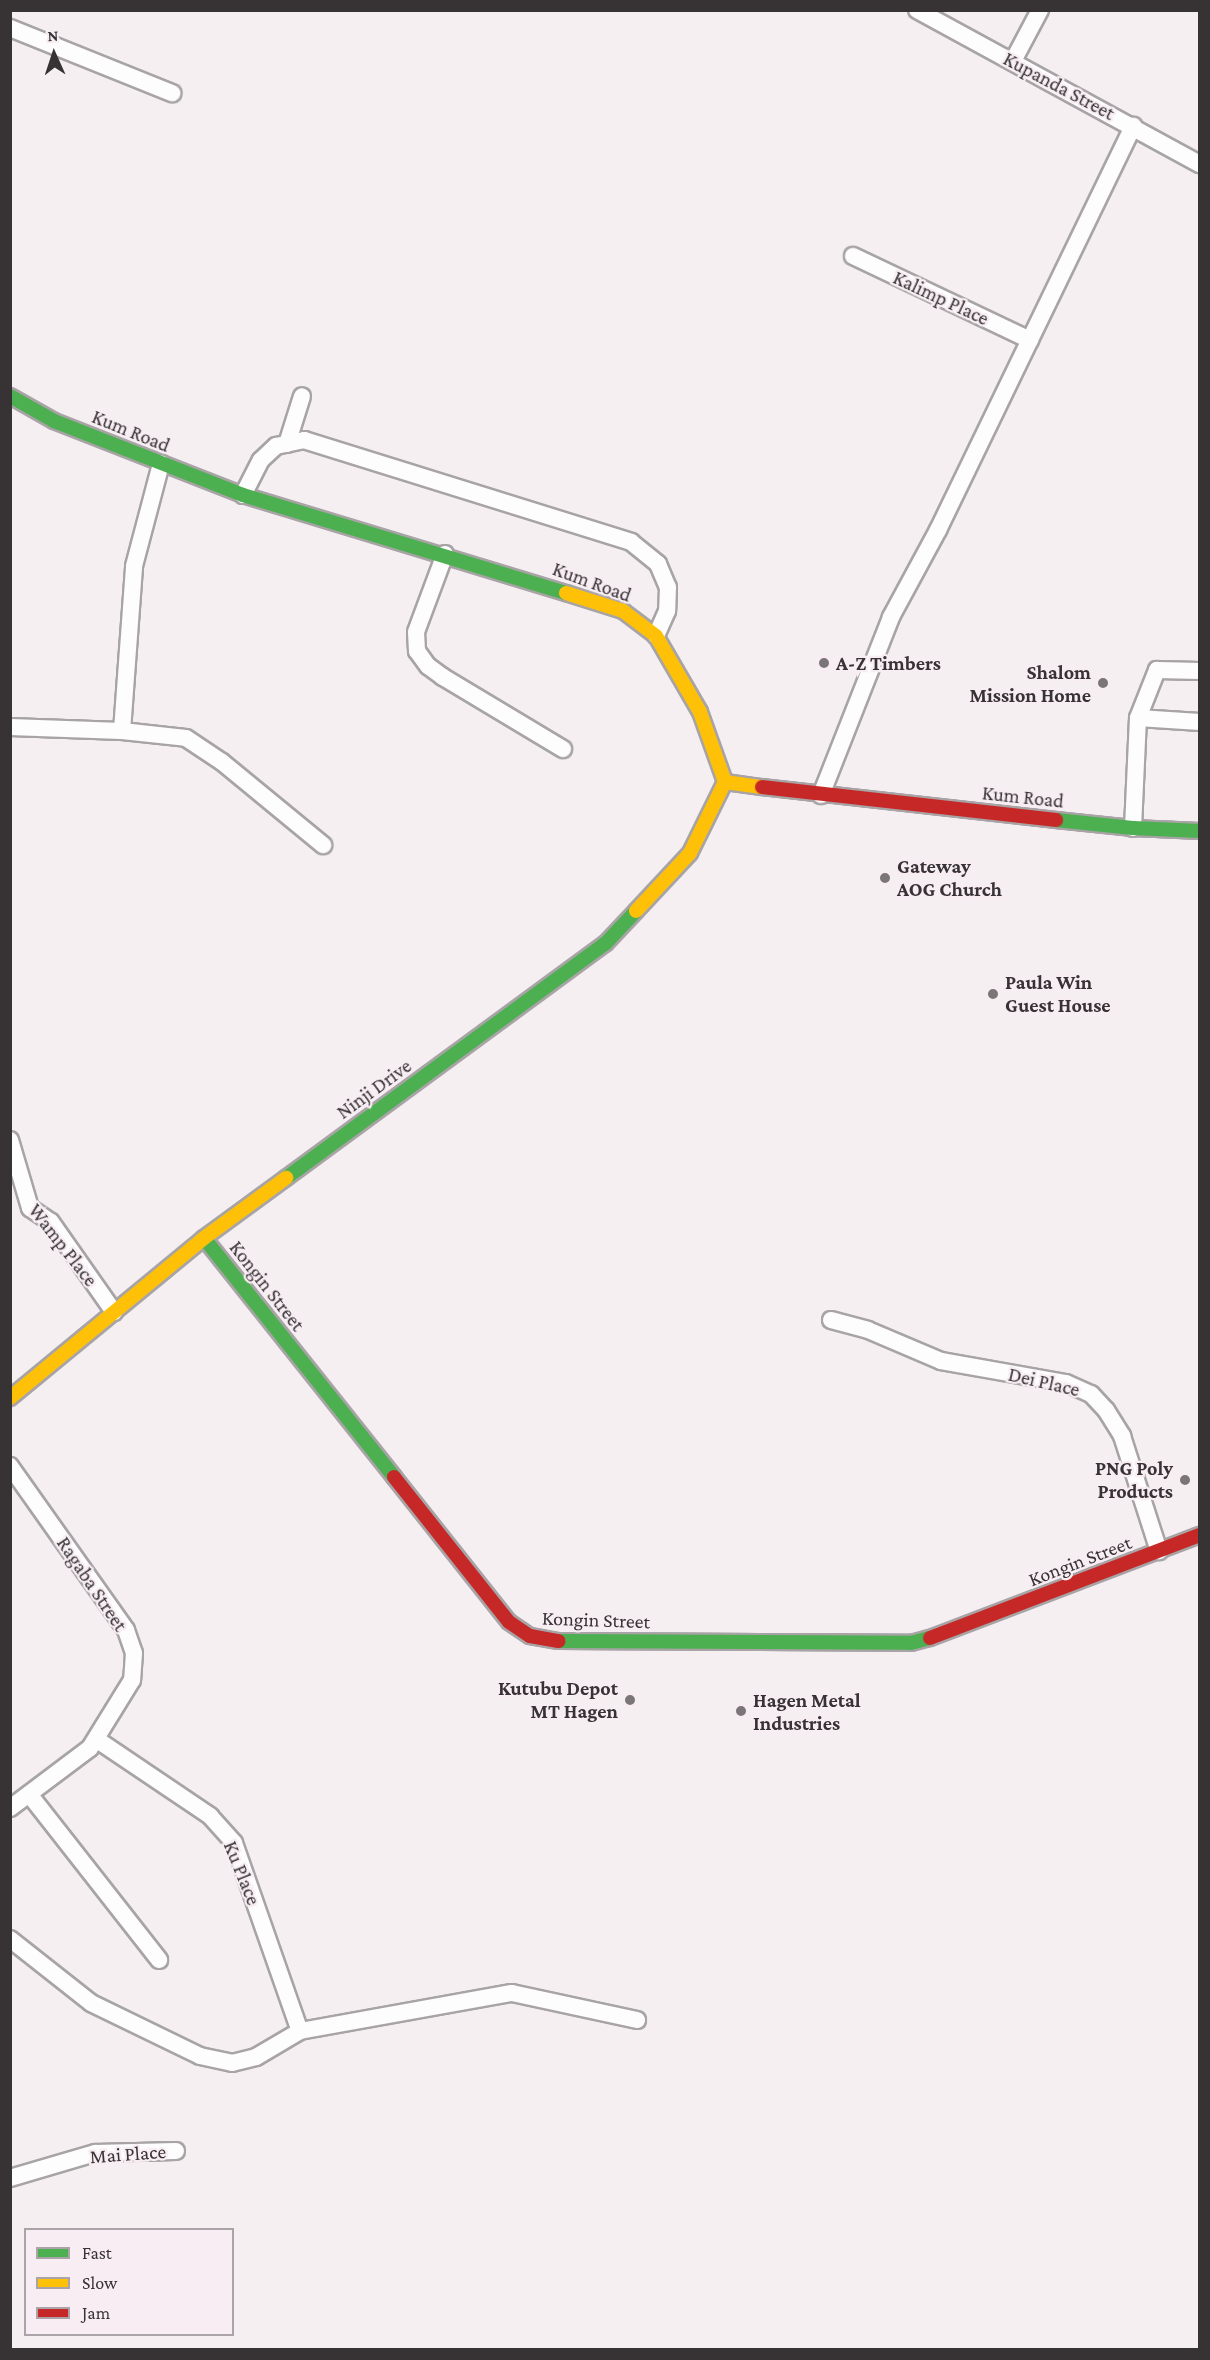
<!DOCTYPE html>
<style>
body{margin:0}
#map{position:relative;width:1210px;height:2360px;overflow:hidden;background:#f5eff2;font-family:"Crimson Pro",serif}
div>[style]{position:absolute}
.roads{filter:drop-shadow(2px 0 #a8a4a6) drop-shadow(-2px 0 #a8a4a6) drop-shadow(0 2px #a8a4a6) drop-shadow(0 -2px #a8a4a6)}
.street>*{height:16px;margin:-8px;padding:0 8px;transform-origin:8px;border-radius:8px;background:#fefdfd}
.fast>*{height:14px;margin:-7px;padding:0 7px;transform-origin:7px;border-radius:7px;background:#4caf50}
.slow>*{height:14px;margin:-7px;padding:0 7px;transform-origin:7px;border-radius:7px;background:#ffc107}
.jam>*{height:14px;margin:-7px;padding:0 7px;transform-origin:7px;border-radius:7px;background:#c62828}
.dots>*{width:16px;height:16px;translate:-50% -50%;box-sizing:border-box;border:3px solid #f7edf3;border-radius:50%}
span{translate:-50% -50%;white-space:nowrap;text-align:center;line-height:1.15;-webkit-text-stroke:4.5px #f7edf3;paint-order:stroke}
.street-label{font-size:20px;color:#373335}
.poi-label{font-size:20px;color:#373335;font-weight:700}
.left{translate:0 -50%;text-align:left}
.right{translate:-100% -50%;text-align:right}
.frame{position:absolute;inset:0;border:12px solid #373335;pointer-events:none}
.legend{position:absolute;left:24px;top:2228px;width:210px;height:108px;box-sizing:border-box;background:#f7edf3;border:2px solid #aaa3a7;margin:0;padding:8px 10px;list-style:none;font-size:18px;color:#373335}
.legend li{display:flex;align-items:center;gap:12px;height:30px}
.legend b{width:30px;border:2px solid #aaa3a7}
.north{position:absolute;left:24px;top:24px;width:60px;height:60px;-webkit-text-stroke:4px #f7edf3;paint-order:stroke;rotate:357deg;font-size:16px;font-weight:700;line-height:24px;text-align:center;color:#373335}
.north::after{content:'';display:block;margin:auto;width:21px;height:27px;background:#373335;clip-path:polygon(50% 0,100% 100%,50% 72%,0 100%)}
</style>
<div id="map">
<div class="roads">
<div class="street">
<div style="left:917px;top:10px;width:322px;rotate:28.6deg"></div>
<div style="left:10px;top:28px;width:175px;rotate:21.9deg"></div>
<div style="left:1013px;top:61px;width:58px;rotate:-62.1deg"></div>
<div style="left:853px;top:256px;width:196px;rotate:25.4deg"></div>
<div style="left:287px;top:444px;width:50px;rotate:-72.6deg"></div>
<div style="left:243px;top:495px;width:39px;rotate:-63deg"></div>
<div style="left:261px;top:460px;width:21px;rotate:-43deg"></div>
<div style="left:276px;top:446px;width:29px;rotate:-12deg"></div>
<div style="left:304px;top:440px;width:343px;rotate:17.3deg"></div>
<div style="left:631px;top:542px;width:35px;rotate:39deg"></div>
<div style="left:658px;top:564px;width:25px;rotate:67deg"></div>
<div style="left:668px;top:587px;width:24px;rotate:92deg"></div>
<div style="left:667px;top:611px;width:27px;rotate:114deg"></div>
<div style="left:445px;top:554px;width:83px;rotate:110.4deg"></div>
<div style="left:416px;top:632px;width:19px;rotate:87deg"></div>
<div style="left:417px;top:651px;width:19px;rotate:54deg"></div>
<div style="left:428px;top:666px;width:19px;rotate:36deg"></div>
<div style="left:443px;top:677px;width:140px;rotate:31deg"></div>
<div style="left:1138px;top:718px;width:62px;rotate:3.7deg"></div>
<div style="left:10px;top:727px;width:112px;rotate:2deg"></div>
<div style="left:122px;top:731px;width:64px;rotate:6.2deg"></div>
<div style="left:186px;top:738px;width:43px;rotate:33.7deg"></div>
<div style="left:222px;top:762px;width:131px;rotate:39.4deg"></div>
<div style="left:122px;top:731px;width:165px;rotate:-85.8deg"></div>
<div style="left:134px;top:566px;width:106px;rotate:-75.2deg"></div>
<div style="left:821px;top:795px;width:191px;rotate:-68.5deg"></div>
<div style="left:891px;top:617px;width:99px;rotate:-61.6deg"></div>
<div style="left:938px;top:530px;width:449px;rotate:-64.2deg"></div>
<div style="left:1133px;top:828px;width:110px;rotate:-87.4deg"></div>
<div style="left:1138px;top:718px;width:52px;rotate:-68.4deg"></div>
<div style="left:1157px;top:670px;width:43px;rotate:1.3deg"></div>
<div style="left:10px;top:1140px;width:71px;rotate:73.6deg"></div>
<div style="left:30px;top:1208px;width:25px;rotate:34deg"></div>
<div style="left:51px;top:1222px;width:110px;rotate:55deg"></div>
<div style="left:831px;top:1320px;width:38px;rotate:15deg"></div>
<div style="left:868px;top:1330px;width:79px;rotate:23deg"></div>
<div style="left:941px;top:1361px;width:127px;rotate:10deg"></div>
<div style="left:1066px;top:1383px;width:27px;rotate:24deg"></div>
<div style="left:1091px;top:1394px;width:22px;rotate:47deg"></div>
<div style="left:1106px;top:1410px;width:31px;rotate:58deg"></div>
<div style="left:1122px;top:1436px;width:121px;rotate:72.2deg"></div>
<div style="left:10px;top:1466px;width:201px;rotate:54.7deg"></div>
<div style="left:126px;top:1630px;width:24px;rotate:71deg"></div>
<div style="left:134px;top:1653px;width:27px;rotate:94deg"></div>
<div style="left:132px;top:1680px;width:80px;rotate:121.7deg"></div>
<div style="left:90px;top:1748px;width:100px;rotate:143.1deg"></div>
<div style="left:96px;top:1739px;width:138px;rotate:34deg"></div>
<div style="left:210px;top:1816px;width:36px;rotate:48deg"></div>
<div style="left:234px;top:1843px;width:199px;rotate:70.7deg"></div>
<div style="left:29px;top:1794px;width:211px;rotate:51.9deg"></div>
<div style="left:10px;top:1939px;width:103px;rotate:38.3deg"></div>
<div style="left:91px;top:2003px;width:121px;rotate:25.9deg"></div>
<div style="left:200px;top:2056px;width:33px;rotate:12deg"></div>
<div style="left:232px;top:2063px;width:25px;rotate:-14deg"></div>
<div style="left:256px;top:2057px;width:51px;rotate:-30.6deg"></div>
<div style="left:300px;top:2031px;width:215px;rotate:-10.2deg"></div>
<div style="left:512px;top:1993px;width:128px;rotate:12.2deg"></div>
<div style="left:10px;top:2178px;width:89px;rotate:-16.4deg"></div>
<div style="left:95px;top:2153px;width:81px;rotate:-1.4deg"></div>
</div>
<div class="fast">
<div style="left:10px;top:396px;width:51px;rotate:29.6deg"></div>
<div style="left:54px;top:421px;width:203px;rotate:21.4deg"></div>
<div style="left:243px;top:495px;width:338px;rotate:16.9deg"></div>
<div style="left:1056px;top:820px;width:77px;rotate:5.9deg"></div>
<div style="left:1133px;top:828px;width:67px;rotate:2.6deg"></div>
<div style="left:286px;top:1178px;width:396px;rotate:-36.3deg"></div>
<div style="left:605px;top:944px;width:45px;rotate:-46.8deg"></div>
<div style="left:204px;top:1238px;width:305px;rotate:51.5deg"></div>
<div style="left:559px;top:1641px;width:352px;rotate:0.3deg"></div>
<div style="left:911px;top:1643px;width:20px;rotate:-15deg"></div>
</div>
<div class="slow">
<div style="left:566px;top:593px;width:60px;rotate:17.5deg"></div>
<div style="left:623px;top:611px;width:41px;rotate:37.1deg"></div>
<div style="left:656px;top:636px;width:88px;rotate:59.9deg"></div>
<div style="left:700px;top:712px;width:74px;rotate:70.3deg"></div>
<div style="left:725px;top:782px;width:37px;rotate:8deg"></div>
<div style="left:636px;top:911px;width:79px;rotate:-47deg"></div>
<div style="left:690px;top:853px;width:79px;rotate:-63.8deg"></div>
<div style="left:10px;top:1398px;width:251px;rotate:-39.5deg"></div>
<div style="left:204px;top:1238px;width:102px;rotate:-36.2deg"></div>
</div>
<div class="jam">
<div style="left:762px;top:787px;width:296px;rotate:6.4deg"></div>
<div style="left:394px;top:1477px;width:185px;rotate:51.6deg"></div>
<div style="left:509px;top:1622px;width:25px;rotate:34deg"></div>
<div style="left:530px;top:1636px;width:29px;rotate:10deg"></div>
<div style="left:930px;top:1638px;width:289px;rotate:-20.9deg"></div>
</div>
</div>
<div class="dots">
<div style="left:824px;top:663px;background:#7a7577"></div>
<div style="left:1103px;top:683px;background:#7a7577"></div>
<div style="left:885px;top:878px;background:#7a7577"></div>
<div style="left:993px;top:994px;background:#7a7577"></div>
<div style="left:1185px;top:1480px;background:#7a7577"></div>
<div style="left:630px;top:1700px;background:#7a7577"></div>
<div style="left:741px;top:1711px;background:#7a7577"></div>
</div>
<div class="street-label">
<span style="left:1059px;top:86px;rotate:28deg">Kupanda Street</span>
<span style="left:941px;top:298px;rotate:25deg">Kalimp Place</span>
<span style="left:131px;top:431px;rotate:22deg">Kum Road</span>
<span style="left:592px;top:582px;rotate:20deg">Kum Road</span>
<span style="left:1023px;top:797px;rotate:6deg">Kum Road</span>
<span style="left:374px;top:1089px;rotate:-36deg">Ninji Drive</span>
<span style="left:63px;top:1245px;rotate:52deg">Wamp Place</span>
<span style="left:267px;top:1286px;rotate:52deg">Kongin Street</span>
<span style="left:1044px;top:1382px;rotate:13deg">Dei Place</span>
<span style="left:1080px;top:1561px;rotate:-21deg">Kongin Street</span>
<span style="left:92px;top:1584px;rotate:56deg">Ragaba Street</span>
<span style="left:596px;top:1620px;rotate:2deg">Kongin Street</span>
<span style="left:242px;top:1873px;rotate:68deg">Ku Place</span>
<span style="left:128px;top:2154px;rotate:-4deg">Mai Place</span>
</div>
<div class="poi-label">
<span class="left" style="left:836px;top:663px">A-Z Timbers</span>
<span class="right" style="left:1091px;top:684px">Shalom<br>Mission Home</span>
<span class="left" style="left:897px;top:878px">Gateway<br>AOG Church</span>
<span class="left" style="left:1005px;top:994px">Paula Win<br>Guest House</span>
<span class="right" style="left:1173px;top:1480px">PNG Poly<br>Products</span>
<span class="right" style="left:618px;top:1700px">Kutubu Depot<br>MT Hagen</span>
<span class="left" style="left:753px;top:1712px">Hagen Metal<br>Industries</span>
</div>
<div class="frame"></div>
<ul class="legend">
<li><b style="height:8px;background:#4caf50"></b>Fast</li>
<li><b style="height:8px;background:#ffc107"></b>Slow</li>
<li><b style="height:8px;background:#c62828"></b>Jam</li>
</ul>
<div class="north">N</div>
</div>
